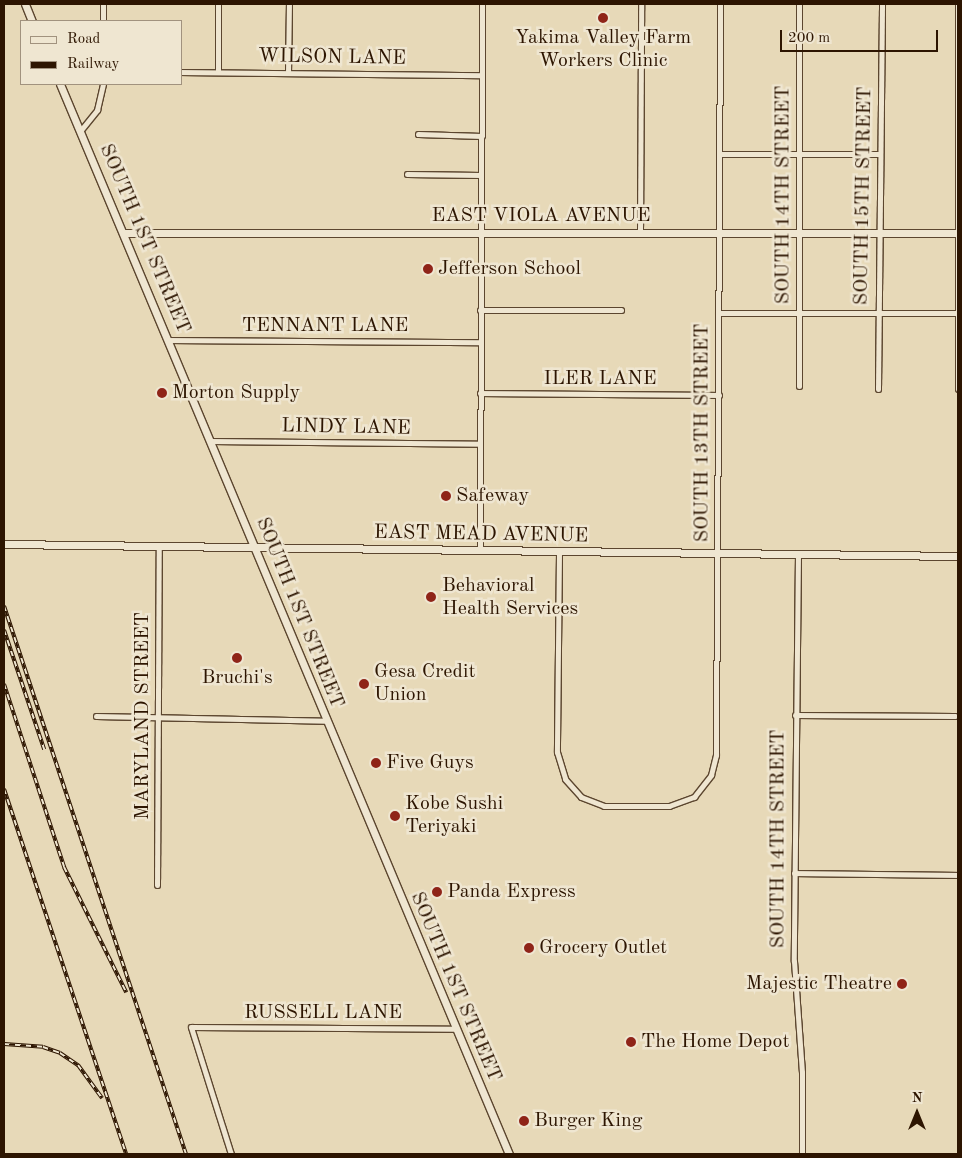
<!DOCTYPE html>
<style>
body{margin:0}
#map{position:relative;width:962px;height:1158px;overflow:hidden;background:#e7d9b8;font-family:"Old Standard TT",serif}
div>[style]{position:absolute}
.roads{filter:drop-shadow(1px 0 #5c462f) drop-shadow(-1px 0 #5c462f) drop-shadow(0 1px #5c462f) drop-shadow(0 -1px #5c462f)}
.street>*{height:5px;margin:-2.5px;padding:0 2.5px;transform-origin:2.5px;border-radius:2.5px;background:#efe6d1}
.secondary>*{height:7px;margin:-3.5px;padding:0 3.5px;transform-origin:3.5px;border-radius:3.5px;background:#efe6d1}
.rail>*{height:4px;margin-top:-2px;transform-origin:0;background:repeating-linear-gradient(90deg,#efe6d1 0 5.5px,#2d1501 0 11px);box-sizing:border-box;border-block:1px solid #2d1501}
.dots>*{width:14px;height:14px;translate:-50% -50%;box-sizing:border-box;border:2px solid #efe6d1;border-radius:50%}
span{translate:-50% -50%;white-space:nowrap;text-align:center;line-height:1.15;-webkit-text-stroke:5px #efe6d1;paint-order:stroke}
.poi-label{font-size:20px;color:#2d1501}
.left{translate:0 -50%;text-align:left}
.right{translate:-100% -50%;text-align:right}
.street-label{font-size:20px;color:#2d1501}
.frame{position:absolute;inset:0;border:5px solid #2d1501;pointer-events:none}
.legend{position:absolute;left:20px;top:20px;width:162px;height:65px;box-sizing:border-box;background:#efe6d1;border:1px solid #a1927e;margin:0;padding:6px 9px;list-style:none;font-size:15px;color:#2d1501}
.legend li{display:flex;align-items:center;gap:10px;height:25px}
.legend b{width:25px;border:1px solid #a1927e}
.north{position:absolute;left:892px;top:1088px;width:50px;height:50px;-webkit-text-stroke:4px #efe6d1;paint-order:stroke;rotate:0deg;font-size:14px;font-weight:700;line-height:20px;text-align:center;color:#2d1501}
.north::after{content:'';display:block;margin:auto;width:18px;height:22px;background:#2d1501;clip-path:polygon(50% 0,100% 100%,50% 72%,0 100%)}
.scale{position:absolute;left:780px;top:30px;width:158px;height:22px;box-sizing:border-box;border:2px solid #2d1501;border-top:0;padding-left:6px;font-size:15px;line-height:18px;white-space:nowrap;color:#2d1501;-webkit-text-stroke:4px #efe6d1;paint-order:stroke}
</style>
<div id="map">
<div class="roads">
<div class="street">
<div style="left:103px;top:4px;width:17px;rotate:90deg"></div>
<div style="left:799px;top:4px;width:382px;rotate:90deg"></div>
<div style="left:181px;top:72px;width:301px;rotate:0.6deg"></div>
<div style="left:218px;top:72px;width:68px;rotate:-90deg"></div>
<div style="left:288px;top:73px;width:69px;rotate:-89.2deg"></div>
<div style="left:81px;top:130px;width:26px;rotate:-51deg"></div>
<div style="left:97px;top:110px;width:27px;rotate:-77deg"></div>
<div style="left:418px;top:134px;width:64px;rotate:1.8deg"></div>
<div style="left:719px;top:154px;width:160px"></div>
<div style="left:407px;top:174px;width:74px;rotate:0.8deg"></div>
<div style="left:640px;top:232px;width:228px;rotate:-89.7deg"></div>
<div style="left:480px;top:310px;width:141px"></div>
<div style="left:718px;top:313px;width:240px"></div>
<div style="left:169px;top:340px;width:311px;rotate:0.4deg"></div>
<div style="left:878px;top:389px;width:385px;rotate:-89.4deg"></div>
<div style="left:958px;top:389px;width:385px;rotate:-90deg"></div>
<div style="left:480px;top:393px;width:239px;rotate:0.5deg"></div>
<div style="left:213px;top:441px;width:267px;rotate:0.6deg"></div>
<div style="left:480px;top:551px;width:547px;rotate:-89.79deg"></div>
<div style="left:559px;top:553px;width:199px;rotate:90.6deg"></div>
<div style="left:557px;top:752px;width:28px;rotate:73deg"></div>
<div style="left:565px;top:779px;width:24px;rotate:48deg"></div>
<div style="left:581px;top:797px;width:25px;rotate:21deg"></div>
<div style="left:604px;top:806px;width:65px"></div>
<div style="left:669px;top:806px;width:27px;rotate:-20deg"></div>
<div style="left:694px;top:797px;width:28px;rotate:-52deg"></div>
<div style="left:711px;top:775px;width:21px;rotate:-76deg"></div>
<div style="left:716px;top:755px;width:751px;rotate:-89.69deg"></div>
<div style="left:798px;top:554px;width:407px;rotate:90.6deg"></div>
<div style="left:794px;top:961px;width:111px;rotate:85.9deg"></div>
<div style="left:802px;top:1072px;width:82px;rotate:90deg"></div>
<div style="left:795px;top:715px;width:160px;rotate:0.4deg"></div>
<div style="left:96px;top:716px;width:230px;rotate:1.2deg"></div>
<div style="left:794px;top:873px;width:164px;rotate:0.7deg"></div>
<div style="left:157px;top:885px;width:338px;rotate:-89.7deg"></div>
<div style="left:231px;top:1154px;width:133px;rotate:-107.5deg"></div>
<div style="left:191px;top:1027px;width:263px;rotate:0.4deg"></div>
</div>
<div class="secondary">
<div style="left:25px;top:4px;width:18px;rotate:68deg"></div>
<div style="left:60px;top:84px;width:1160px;rotate:67.24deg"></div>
<div style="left:125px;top:233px;width:833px"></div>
<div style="left:4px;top:544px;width:954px;rotate:0.72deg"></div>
</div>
</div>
<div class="rail">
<div style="left:4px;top:606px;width:577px;rotate:71.63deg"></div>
<div style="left:4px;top:630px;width:126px;rotate:71.4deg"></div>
<div style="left:4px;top:684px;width:193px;rotate:71.8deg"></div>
<div style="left:64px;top:867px;width:140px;rotate:63.6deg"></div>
<div style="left:4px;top:789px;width:385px;rotate:71.5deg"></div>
<div style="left:4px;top:1044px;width:39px;rotate:4deg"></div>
<div style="left:43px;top:1047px;width:18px;rotate:19deg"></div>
<div style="left:60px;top:1053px;width:22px;rotate:34deg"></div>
<div style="left:78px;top:1065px;width:41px;rotate:54deg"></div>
</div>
<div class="dots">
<div style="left:603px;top:18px;background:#8f2418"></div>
<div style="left:428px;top:269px;background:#8f2418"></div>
<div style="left:162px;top:393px;background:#8f2418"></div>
<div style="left:446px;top:496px;background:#8f2418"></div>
<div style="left:431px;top:597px;background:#8f2418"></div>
<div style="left:237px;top:658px;background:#8f2418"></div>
<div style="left:364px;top:684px;background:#8f2418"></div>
<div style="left:376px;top:763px;background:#8f2418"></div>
<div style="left:395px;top:816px;background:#8f2418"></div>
<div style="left:437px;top:892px;background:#8f2418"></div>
<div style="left:529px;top:948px;background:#8f2418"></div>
<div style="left:902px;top:984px;background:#8f2418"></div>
<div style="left:631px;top:1042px;background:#8f2418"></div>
<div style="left:524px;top:1121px;background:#8f2418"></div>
</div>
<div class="poi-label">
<span style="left:603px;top:50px">Yakima Valley Farm<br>Workers Clinic</span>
<span class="left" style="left:438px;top:269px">Jefferson School</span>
<span class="left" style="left:172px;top:393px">Morton Supply</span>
<span class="left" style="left:456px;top:496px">Safeway</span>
<span class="left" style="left:442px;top:598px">Behavioral<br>Health Services</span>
<span class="left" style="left:374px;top:684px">Gesa Credit<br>Union</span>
<span style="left:237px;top:678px">Bruchi's</span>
<span class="left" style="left:386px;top:763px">Five Guys</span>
<span class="left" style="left:405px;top:816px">Kobe Sushi<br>Teriyaki</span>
<span class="left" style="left:447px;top:892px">Panda Express</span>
<span class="left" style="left:539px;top:948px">Grocery Outlet</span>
<span class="right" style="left:892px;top:984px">Majestic Theatre</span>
<span class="left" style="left:641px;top:1042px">The Home Depot</span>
<span class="left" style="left:534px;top:1121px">Burger King</span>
</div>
<div class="street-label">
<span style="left:332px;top:58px;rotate:1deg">WILSON LANE</span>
<span style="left:784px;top:195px;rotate:-90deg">SOUTH 14TH STREET</span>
<span style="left:864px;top:196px;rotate:-89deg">SOUTH 15TH STREET</span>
<span style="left:541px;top:216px">EAST VIOLA AVENUE</span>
<span style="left:144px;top:239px;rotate:67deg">SOUTH 1ST STREET</span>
<span style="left:325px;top:326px">TENNANT LANE</span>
<span style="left:600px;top:379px">ILER LANE</span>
<span style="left:346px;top:428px;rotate:1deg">LINDY LANE</span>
<span style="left:703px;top:433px;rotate:-90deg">SOUTH 13TH STREET</span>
<span style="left:481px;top:535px;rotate:1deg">EAST MEAD AVENUE</span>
<span style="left:299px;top:613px;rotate:68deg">SOUTH 1ST STREET</span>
<span style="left:143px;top:716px;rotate:-90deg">MARYLAND STREET</span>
<span style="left:779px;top:839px;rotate:-90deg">SOUTH 14TH STREET</span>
<span style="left:455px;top:987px;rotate:67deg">SOUTH 1ST STREET</span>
<span style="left:323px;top:1013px">RUSSELL LANE</span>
</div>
<div class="frame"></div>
<ul class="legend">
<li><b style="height:6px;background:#efe6d1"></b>Road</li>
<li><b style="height:6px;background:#2d1501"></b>Railway</li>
</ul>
<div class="north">N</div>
<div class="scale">200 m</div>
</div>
